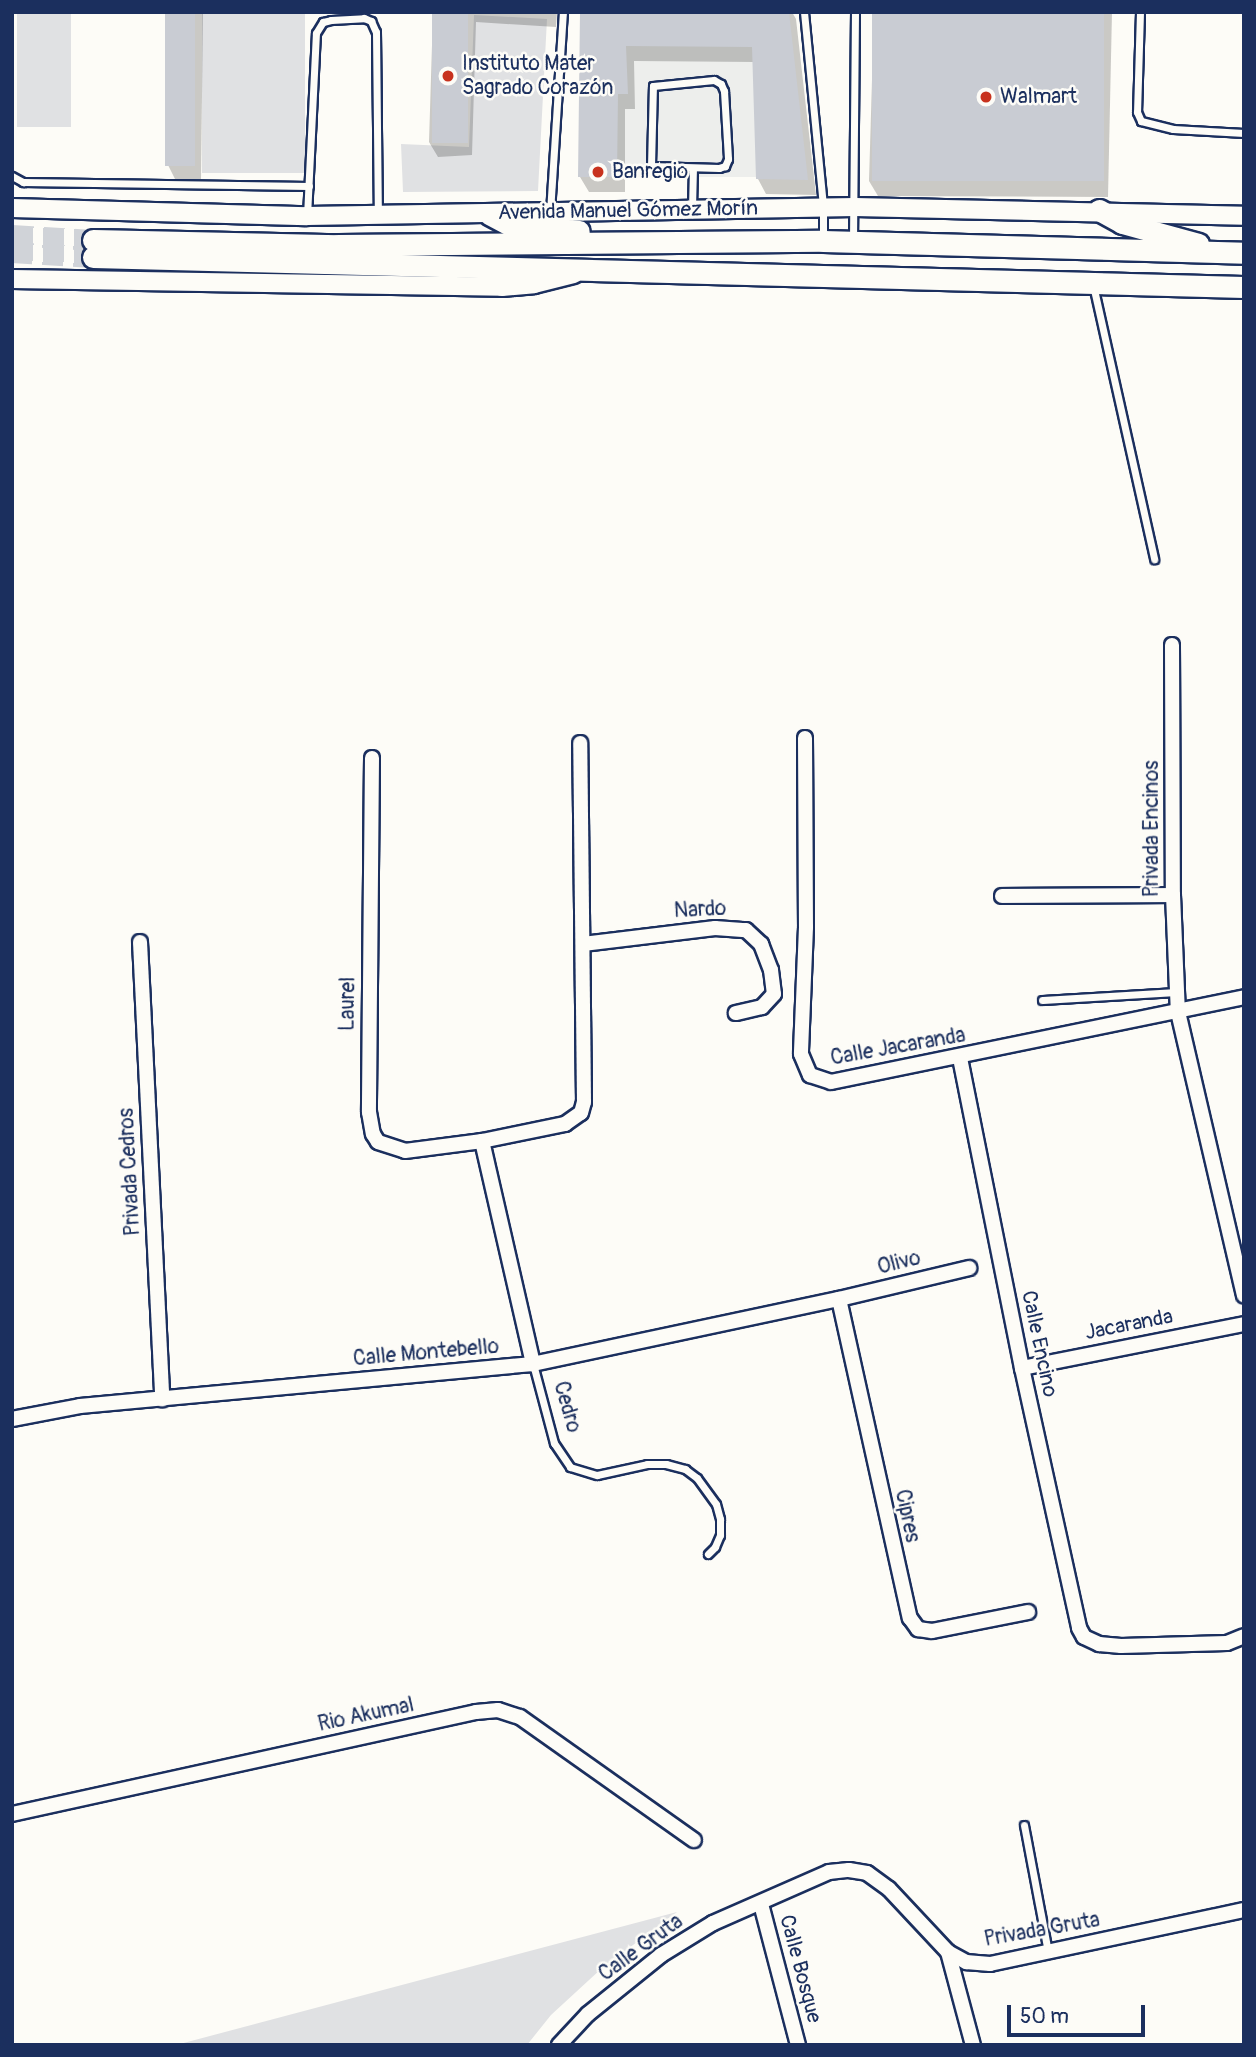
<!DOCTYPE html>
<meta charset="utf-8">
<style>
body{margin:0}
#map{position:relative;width:1256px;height:2057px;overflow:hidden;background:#fdfcf7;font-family:Pangolin,sans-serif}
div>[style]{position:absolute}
.built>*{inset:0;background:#edeeec;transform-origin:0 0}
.green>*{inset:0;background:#e0e1e3;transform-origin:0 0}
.shadow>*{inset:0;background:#0003}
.building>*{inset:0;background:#c9ccd3;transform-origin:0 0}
.secondary-tunnel>*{height:21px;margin-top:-10.5px;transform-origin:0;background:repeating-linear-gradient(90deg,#d0d3d8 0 21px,transparent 0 31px)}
.roads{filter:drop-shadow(2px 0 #1b2f5e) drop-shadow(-2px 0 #1b2f5e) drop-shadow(0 2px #1b2f5e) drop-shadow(0 -2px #1b2f5e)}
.service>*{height:7px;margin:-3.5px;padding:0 3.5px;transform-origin:3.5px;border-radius:3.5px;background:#fdfcf7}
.minor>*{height:14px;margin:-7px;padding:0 7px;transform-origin:7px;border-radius:7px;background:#fdfcf7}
.tertiary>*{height:18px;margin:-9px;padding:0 9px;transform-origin:9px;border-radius:9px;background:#fdfcf7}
.secondary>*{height:21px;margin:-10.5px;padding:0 10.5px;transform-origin:10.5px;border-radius:10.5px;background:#fdfcf7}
.dots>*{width:19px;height:19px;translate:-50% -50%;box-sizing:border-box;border:4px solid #fdfcf7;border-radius:50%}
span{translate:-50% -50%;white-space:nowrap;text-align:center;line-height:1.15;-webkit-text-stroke:5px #fdfcf7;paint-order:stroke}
.poi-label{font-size:21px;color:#1b2f5e}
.left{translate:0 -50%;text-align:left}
.street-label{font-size:21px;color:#1b2f5e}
.frame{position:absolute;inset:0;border:14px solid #1b2f5e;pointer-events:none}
.scale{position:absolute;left:1007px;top:2005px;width:138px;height:32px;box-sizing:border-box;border:4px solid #1b2f5e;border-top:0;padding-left:9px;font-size:21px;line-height:24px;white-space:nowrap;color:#1b2f5e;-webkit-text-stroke:5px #fdfcf7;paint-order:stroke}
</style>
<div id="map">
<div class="built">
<div style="left:580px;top:12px;width:209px;height:165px"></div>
</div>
<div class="green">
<div style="left:17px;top:12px;width:54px;height:115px"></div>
<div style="left:202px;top:12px;width:103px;height:161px"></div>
<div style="clip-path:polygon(474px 15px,547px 19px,538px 191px,403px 192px,401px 144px,469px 147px)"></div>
<div style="clip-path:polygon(677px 1912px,601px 1969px,551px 2015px,527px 2045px,176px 2045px)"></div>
</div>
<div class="shadow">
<div style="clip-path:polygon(166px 12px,203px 12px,201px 179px,176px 181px,168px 165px)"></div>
<div style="clip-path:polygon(433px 12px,557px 12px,556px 27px,476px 22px,472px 155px,438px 157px,429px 142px)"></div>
<div style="clip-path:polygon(582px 12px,792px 12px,796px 19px,816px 195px,766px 194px,758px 179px,754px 62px,634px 61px,635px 109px,625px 109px,625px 192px,589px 192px,580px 177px)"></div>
<div style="clip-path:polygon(874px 12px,1112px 12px,1108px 197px,878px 196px,869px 181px)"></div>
</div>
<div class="building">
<div style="left:165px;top:12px;width:30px;height:154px"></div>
<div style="left:432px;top:12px;width:36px;height:131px"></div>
<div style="clip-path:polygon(580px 12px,789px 12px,808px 180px,756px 179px,752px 47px,626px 46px,628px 94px,618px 94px,617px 177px,578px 177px)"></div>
<div style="left:872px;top:12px;width:232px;height:169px"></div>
</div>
<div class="secondary-tunnel">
<div style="left:12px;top:235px;width:81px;rotate:3.5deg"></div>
<div style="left:12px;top:252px;width:81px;rotate:3.5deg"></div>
</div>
<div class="roads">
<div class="service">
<div style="left:804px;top:12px;width:196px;rotate:84.4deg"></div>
<div style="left:823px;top:207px;width:30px;rotate:90deg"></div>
<div style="left:1140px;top:12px;width:100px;rotate:91.7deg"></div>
<div style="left:1137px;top:112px;width:10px;rotate:66deg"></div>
<div style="left:1141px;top:121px;width:33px;rotate:14deg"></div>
<div style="left:1173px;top:129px;width:71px;rotate:3.2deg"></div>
<div style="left:714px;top:80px;width:8px;rotate:30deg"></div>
<div style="left:721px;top:84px;width:8px;rotate:67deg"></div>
<div style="left:724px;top:91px;width:68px;rotate:86.6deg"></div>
<div style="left:728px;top:159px;width:8px;rotate:113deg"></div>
<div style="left:725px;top:166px;width:6px;rotate:162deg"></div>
<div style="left:719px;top:168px;width:68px;rotate:-178.3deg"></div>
<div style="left:651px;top:166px;width:80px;rotate:-88.6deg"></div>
<div style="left:653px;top:86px;width:61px;rotate:-5.6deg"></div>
<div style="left:12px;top:176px;width:13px;rotate:29deg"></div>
<div style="left:23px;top:182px;width:286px;rotate:0.8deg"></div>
<div style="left:692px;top:208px;width:40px;rotate:-88.6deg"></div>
<div style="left:550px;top:212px;width:200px;rotate:-86.3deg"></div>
<div style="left:307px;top:216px;width:183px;rotate:-87.2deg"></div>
<div style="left:316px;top:33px;width:13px;rotate:-58deg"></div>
<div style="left:323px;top:22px;width:8px;rotate:-14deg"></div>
<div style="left:331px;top:20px;width:33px;rotate:-3deg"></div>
<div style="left:364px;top:18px;width:8px;rotate:23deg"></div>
<div style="left:371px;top:21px;width:12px;rotate:66deg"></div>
<div style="left:376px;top:32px;width:182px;rotate:89.4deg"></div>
<div style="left:853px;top:241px;width:229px;rotate:-89.5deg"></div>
<div style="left:1093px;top:285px;width:281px;rotate:77.4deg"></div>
<div style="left:1042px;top:1000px;width:135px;rotate:-3.4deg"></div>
<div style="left:533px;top:1364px;width:82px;rotate:75.1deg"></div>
<div style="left:554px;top:1443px;width:29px;rotate:56deg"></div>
<div style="left:570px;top:1467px;width:28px;rotate:17deg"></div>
<div style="left:597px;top:1475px;width:51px;rotate:-12.4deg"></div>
<div style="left:647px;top:1464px;width:19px"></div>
<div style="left:666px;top:1464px;width:20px;rotate:15deg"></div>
<div style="left:685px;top:1469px;width:15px;rotate:37deg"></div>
<div style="left:697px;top:1478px;width:32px;rotate:54deg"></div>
<div style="left:716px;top:1504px;width:16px;rotate:75deg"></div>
<div style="left:720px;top:1519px;width:16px;rotate:90deg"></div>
<div style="left:720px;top:1535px;width:13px;rotate:113deg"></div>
<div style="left:715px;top:1547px;width:10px;rotate:135deg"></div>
<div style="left:1024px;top:1825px;width:129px;rotate:79.3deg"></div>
</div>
<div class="minor">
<div style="left:1172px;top:645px;width:250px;rotate:89.8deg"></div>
<div style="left:1173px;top:895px;width:117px;rotate:87.6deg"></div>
<div style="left:1178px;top:1012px;width:291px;rotate:76.9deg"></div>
<div style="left:805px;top:738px;width:189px;rotate:89.7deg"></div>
<div style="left:806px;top:927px;width:127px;rotate:92.3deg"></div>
<div style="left:801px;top:1054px;width:23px;rotate:67deg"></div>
<div style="left:810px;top:1075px;width:22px;rotate:18deg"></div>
<div style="left:831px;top:1082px;width:422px;rotate:-11.6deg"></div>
<div style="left:372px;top:758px;width:354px;rotate:90.5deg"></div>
<div style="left:369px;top:1112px;width:22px;rotate:80deg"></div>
<div style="left:373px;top:1134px;width:9px;rotate:58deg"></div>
<div style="left:378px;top:1142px;width:28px;rotate:18deg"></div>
<div style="left:405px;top:1151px;width:78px;rotate:-7.4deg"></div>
<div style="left:482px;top:1141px;width:85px;rotate:-11.6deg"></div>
<div style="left:565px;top:1124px;width:19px;rotate:-35deg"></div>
<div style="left:581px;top:1113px;width:11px;rotate:-75deg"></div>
<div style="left:584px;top:1102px;width:359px;rotate:-90.6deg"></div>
<div style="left:1002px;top:896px;width:171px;rotate:-0.3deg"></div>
<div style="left:140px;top:942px;width:458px;rotate:87.2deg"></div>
<div style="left:583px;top:944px;width:133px;rotate:-6.9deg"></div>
<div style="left:715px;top:928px;width:31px;rotate:4deg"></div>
<div style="left:746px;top:930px;width:21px;rotate:43deg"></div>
<div style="left:761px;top:944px;width:28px;rotate:69deg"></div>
<div style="left:771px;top:970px;width:24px;rotate:83deg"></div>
<div style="left:774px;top:994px;width:18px;rotate:133deg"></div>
<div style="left:762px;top:1007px;width:27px;rotate:167deg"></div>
<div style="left:960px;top:1058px;width:316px;rotate:78.7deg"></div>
<div style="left:1022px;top:1368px;width:266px;rotate:77.6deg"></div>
<div style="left:1079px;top:1628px;width:10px;rotate:61deg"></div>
<div style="left:1084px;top:1637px;width:17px;rotate:25deg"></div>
<div style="left:1099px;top:1644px;width:22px;rotate:5deg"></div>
<div style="left:1121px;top:1646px;width:106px;rotate:-1.6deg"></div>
<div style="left:1227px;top:1643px;width:18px;rotate:-22deg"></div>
<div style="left:482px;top:1141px;width:229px;rotate:77.1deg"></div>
<div style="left:839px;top:1299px;width:327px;rotate:77.5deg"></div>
<div style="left:910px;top:1618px;width:14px;rotate:54deg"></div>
<div style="left:918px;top:1629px;width:14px;rotate:8deg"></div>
<div style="left:932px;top:1631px;width:98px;rotate:-11.2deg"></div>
<div style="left:1022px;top:1368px;width:226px;rotate:-11.2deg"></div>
<div style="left:12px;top:1419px;width:69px;rotate:-10.8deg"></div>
<div style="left:80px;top:1406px;width:455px;rotate:-5.3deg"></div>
<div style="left:533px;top:1364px;width:313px;rotate:-12deg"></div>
<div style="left:839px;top:1299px;width:134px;rotate:-13.4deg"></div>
<div style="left:12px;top:1814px;width:475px;rotate:-12.4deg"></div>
<div style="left:476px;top:1712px;width:22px;rotate:-5deg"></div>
<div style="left:498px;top:1710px;width:23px;rotate:18deg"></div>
<div style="left:520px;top:1717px;width:213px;rotate:35.3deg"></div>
<div style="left:761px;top:1904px;width:146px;rotate:75.3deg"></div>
<div style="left:948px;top:1952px;width:96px;rotate:75deg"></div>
<div style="left:559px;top:2045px;width:42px;rotate:-46.9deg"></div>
<div style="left:588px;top:2014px;width:94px;rotate:-38.9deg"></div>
<div style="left:661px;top:1955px;width:61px;rotate:-31.6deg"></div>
<div style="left:713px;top:1923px;width:127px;rotate:-23.7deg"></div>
<div style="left:829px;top:1872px;width:20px;rotate:-6deg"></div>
<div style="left:849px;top:1870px;width:18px;rotate:9deg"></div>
<div style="left:867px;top:1873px;width:27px;rotate:36deg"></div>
<div style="left:889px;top:1889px;width:86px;rotate:46.9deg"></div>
<div style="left:948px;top:1952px;width:21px;rotate:29deg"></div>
<div style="left:966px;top:1962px;width:24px;rotate:5deg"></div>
<div style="left:990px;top:1964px;width:260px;rotate:-12deg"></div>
</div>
<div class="tertiary">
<div style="left:12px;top:208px;width:295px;rotate:1.6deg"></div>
<div style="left:307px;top:216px;width:548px;rotate:-0.94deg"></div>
<div style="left:855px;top:207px;width:389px;rotate:1.3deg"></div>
<div style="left:12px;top:279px;width:490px;rotate:0.9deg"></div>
<div style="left:502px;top:287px;width:32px;rotate:-5deg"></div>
<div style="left:534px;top:284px;width:41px;rotate:-14deg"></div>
</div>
<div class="secondary">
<div style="left:1099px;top:210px;width:26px;rotate:29deg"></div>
<div style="left:1122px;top:223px;width:79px;rotate:15.4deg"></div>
<div style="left:489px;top:214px;width:24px;rotate:28deg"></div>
<div style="left:510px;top:225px;width:69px;rotate:5deg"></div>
<div style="left:93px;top:240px;width:245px;rotate:1.2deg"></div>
<div style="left:338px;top:245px;width:485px;rotate:-0.5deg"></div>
<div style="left:823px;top:241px;width:421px;rotate:1.6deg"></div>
<div style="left:93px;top:257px;width:1151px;rotate:1.49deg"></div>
</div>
</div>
<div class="dots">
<div style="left:448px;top:76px;background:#c8321e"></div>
<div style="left:986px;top:97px;background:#c8321e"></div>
<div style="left:598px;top:172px;background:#c8321e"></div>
</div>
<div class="poi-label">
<span class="left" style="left:462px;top:76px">Instituto Mater<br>Sagrado Corazón</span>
<span class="left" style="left:1000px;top:97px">Walmart</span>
<span class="left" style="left:612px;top:172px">Banregio</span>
</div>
<div class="street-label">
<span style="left:628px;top:211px;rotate:-1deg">Avenida Manuel Gómez Morín</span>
<span style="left:1152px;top:829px;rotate:-90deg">Privada Encinos</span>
<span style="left:700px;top:910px;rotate:-3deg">Nardo</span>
<span style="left:348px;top:1004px;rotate:-89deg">Laurel</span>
<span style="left:898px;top:1047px;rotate:-10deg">Calle Jacaranda</span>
<span style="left:130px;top:1172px;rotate:-93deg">Privada Cedros</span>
<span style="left:899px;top:1263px;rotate:-14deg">Olivo</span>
<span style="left:1129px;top:1325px;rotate:-11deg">Jacaranda</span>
<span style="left:1039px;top:1344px;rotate:78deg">Calle Encino</span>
<span style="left:426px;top:1353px;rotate:-5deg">Calle Montebello</span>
<span style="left:567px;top:1407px;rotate:74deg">Cedro</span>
<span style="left:907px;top:1516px;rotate:78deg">Cipres</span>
<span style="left:366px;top:1715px;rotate:-12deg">Rio Akumal</span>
<span style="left:1042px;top:1930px;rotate:-10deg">Privada Gruta</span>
<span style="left:641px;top:1948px;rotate:-36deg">Calle Gruta</span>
<span style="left:800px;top:1969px;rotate:75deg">Calle Bosque</span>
</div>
<div class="frame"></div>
<div class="scale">50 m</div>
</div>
